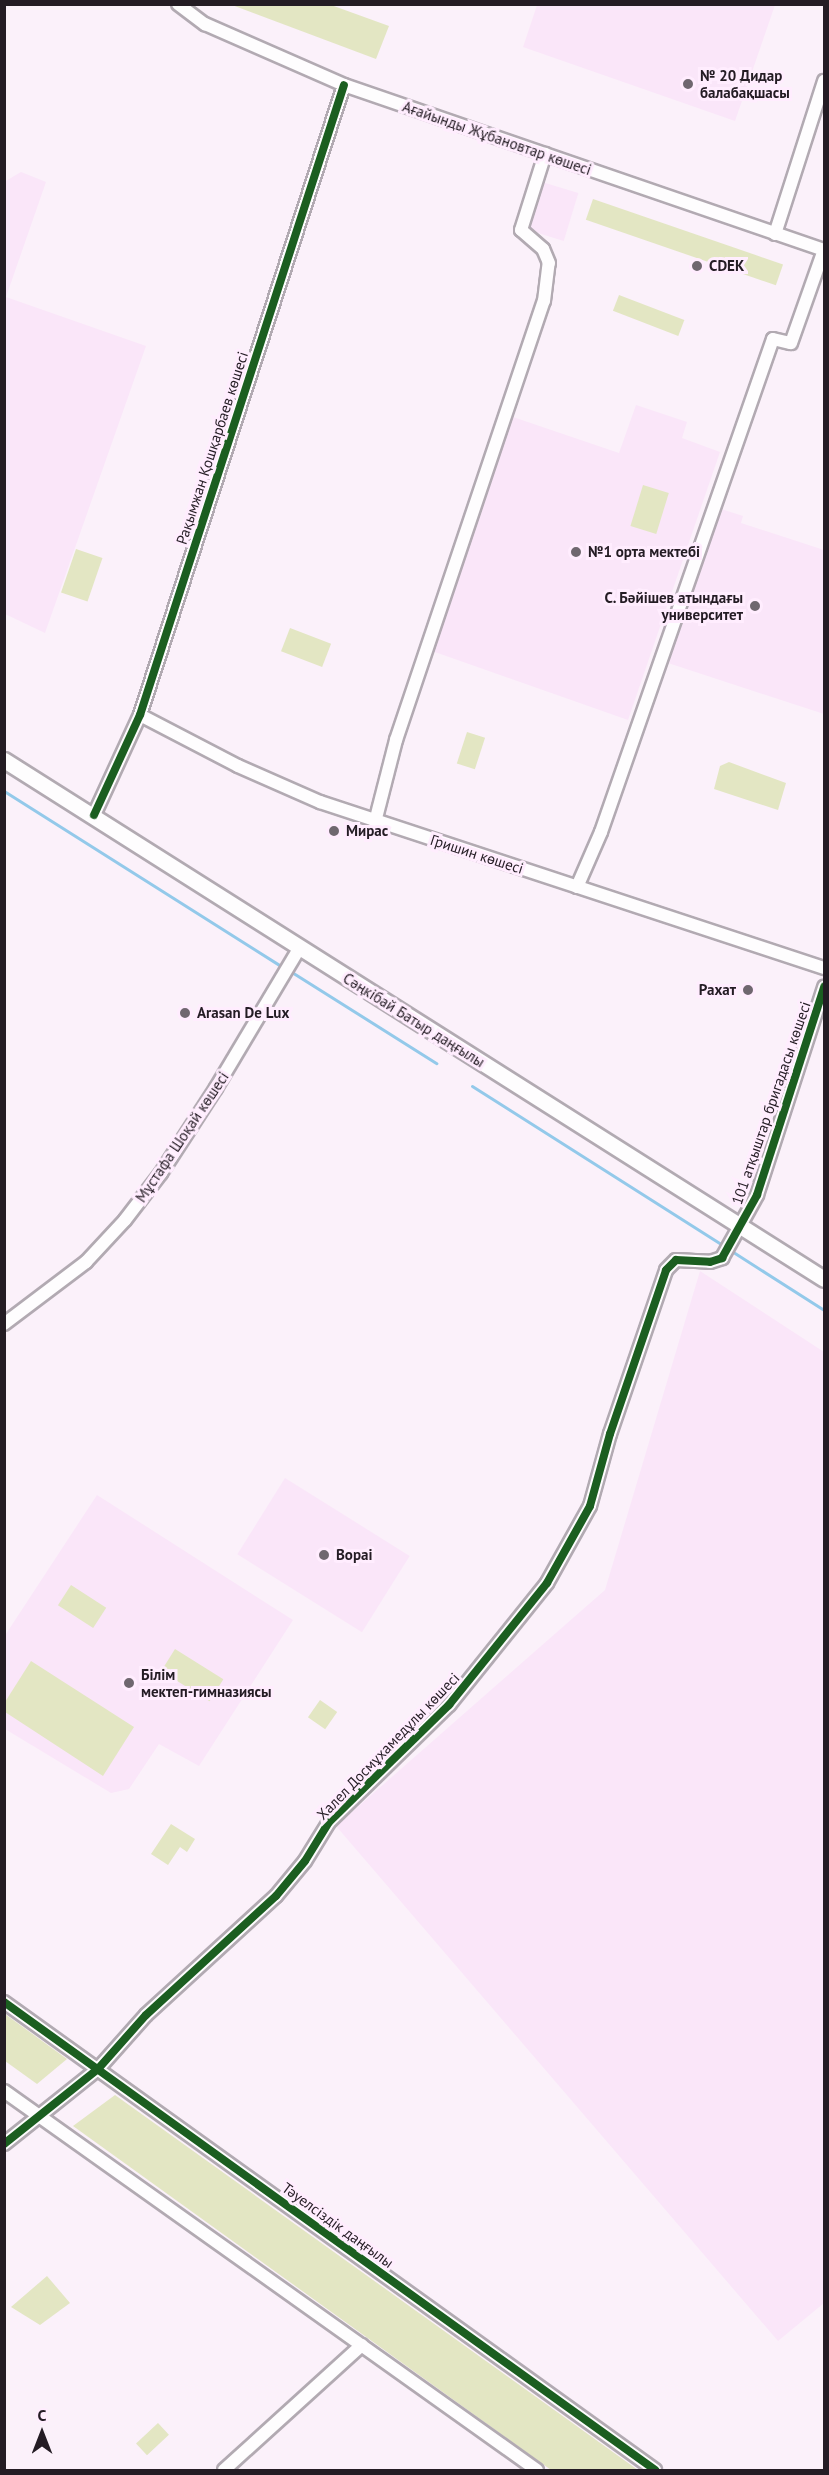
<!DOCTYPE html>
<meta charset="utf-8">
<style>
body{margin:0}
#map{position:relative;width:829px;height:2475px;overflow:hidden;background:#fbf1fa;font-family:"PT Sans",sans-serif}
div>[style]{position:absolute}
.built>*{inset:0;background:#fae6f9;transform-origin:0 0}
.green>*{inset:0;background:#e3e6c3;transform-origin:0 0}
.stream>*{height:3px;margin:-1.5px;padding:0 1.5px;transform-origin:1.5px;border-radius:1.5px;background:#93c9ea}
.roads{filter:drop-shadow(2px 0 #b2aab2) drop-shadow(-2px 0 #b2aab2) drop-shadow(0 2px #b2aab2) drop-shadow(0 -2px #b2aab2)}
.minor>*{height:12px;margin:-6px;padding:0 6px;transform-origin:6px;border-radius:6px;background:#fefdfe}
.major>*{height:15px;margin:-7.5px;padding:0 7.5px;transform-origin:7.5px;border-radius:7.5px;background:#fefdfe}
.cycleway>*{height:8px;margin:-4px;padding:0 4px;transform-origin:4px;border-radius:4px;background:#1b5e20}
.dots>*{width:16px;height:16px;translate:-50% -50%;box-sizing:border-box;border:3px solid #ffedfe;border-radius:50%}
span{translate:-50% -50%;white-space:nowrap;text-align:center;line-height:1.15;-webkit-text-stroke:6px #ffedfe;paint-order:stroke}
.poi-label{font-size:15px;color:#241c24;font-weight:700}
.left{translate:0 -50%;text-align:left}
.right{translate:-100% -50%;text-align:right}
.street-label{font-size:15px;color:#241c24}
.frame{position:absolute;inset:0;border:6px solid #241c24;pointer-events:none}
.north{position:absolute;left:12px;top:2403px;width:60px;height:60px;-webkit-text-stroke:4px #ffedfe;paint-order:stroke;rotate:0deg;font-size:16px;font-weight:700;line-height:24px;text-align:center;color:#241c24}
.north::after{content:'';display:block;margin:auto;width:21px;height:27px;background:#241c24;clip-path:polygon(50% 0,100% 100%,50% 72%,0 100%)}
</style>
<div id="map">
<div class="built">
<div style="clip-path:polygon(537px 5px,537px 4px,775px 5px,735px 121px,523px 47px)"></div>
<div style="clip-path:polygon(21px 172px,46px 182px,6px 297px,146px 346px,45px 633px,5px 614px,4px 182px)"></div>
<div style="left:542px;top:182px;width:38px;height:50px;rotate:17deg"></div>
<div style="clip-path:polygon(636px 405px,687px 422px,682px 438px,720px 452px,628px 720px,432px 651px,513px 417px,619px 453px)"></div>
<div style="clip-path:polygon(718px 508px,743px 516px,741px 523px,824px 550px,824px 714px,665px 662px)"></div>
<div style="clip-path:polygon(700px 1271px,824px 1352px,824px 2303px,778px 2341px,336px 1826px,605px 1590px)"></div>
<div style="left:285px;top:1478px;width:147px;height:90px;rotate:32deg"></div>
<div style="clip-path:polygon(97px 1495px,293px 1620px,199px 1766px,159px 1744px,129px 1789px,111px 1793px,5px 1729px,4px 1637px)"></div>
</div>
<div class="green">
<div style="clip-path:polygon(232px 5px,331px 5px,389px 26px,376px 59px)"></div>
<div style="left:593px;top:199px;width:201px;height:22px;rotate:19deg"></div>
<div style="left:619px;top:295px;width:70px;height:17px;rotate:21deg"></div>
<div style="left:643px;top:485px;width:27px;height:43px;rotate:17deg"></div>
<div style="left:76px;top:549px;width:28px;height:46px;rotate:19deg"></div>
<div style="left:290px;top:628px;width:44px;height:25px;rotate:21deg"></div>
<div style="left:467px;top:732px;width:19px;height:33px;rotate:18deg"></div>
<div style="clip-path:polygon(729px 762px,786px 783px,778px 810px,714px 789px,720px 766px)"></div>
<div style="left:71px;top:1585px;width:42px;height:24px;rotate:33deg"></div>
<div style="left:175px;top:1649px;width:57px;height:26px;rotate:32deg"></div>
<div style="clip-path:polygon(31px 1661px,134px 1727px,103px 1776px,5px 1712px,5px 1702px)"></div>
<div style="left:320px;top:1700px;width:21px;height:21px;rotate:35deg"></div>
<div style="clip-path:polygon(171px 1824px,195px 1839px,187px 1852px,180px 1847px,168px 1865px,151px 1854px)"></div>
<div style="clip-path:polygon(5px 2014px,67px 2059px,37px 2084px,5px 2061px)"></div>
<div style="clip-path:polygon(115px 2095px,638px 2470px,551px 2470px,73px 2126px)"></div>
<div style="clip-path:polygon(47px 2276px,70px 2303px,40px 2325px,11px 2307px)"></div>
<div style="left:158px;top:2423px;width:16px;height:30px;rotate:47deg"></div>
</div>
<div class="stream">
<div style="left:4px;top:791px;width:331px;rotate:32.3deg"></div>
<div style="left:290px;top:971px;width:173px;rotate:32.2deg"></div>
<div style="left:472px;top:1086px;width:299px;rotate:32.4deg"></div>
<div style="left:730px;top:1250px;width:112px;rotate:32.6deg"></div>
</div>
<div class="roads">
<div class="minor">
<div style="left:178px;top:4px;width:34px;rotate:37deg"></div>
<div style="left:205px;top:24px;width:152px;rotate:23.7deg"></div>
<div style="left:344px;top:85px;width:508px;rotate:18.97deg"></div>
<div style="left:775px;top:234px;width:161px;rotate:-72.2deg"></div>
<div style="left:140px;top:715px;width:110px;rotate:27.5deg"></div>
<div style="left:238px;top:766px;width:90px;rotate:23.7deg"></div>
<div style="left:320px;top:802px;width:531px;rotate:18.23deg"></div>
<div style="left:94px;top:815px;width:110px;rotate:-65.3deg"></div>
<div style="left:140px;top:715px;width:662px;rotate:-72.06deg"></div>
<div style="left:375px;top:822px;width:85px;rotate:-75.6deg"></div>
<div style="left:396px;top:740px;width:463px;rotate:-71.4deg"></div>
<div style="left:544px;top:301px;width:38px;rotate:-83deg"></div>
<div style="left:549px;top:263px;width:15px;rotate:-113deg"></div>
<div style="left:543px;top:249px;width:29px;rotate:-139deg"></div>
<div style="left:521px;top:230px;width:80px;rotate:-72.5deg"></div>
<div style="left:577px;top:887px;width:60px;rotate:-66.4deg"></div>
<div style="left:601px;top:832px;width:522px;rotate:-70.77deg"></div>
<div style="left:773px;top:339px;width:18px;rotate:13deg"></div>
<div style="left:791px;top:343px;width:99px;rotate:-70.5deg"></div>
<div style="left:4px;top:1324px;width:103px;rotate:-37.1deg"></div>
<div style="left:86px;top:1262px;width:57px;rotate:-47.1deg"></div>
<div style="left:125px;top:1220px;width:59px;rotate:-52.5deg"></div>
<div style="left:161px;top:1173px;width:101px;rotate:-57.1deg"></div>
<div style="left:216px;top:1088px;width:164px;rotate:-59.2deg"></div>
<div style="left:4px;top:2002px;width:802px;rotate:35.71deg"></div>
<div style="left:4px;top:2091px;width:654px;rotate:35.42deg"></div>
<div style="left:4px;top:2144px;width:120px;rotate:-38.6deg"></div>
<div style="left:98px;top:2069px;width:72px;rotate:-48.4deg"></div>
<div style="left:146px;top:2015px;width:176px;rotate:-42.5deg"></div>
<div style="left:276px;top:1896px;width:45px;rotate:-50.4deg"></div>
<div style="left:305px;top:1861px;width:46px;rotate:-58.4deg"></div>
<div style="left:329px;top:1822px;width:168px;rotate:-44.3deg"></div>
<div style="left:449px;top:1705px;width:156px;rotate:-51.2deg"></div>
<div style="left:547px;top:1583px;width:88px;rotate:-60.8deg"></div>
<div style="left:590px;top:1506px;width:75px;rotate:-74.5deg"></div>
<div style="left:610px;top:1434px;width:173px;rotate:-71.1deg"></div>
<div style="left:666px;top:1270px;width:14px;rotate:-45deg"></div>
<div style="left:676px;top:1260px;width:34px;rotate:3deg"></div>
<div style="left:710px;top:1262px;width:13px;rotate:-18deg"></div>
<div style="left:722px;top:1258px;width:72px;rotate:-60.9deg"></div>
<div style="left:757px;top:1195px;width:219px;rotate:-72.1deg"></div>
<div style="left:224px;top:2470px;width:186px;rotate:-42.2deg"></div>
</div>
<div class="major">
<div style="left:4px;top:760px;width:970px;rotate:32.33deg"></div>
</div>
</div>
<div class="cycleway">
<div style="left:94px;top:815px;width:110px;rotate:-65.3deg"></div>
<div style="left:140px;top:715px;width:662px;rotate:-72.06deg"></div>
<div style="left:4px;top:2002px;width:802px;rotate:35.71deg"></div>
<div style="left:4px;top:2144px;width:120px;rotate:-38.6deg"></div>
<div style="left:98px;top:2069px;width:72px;rotate:-48.4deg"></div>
<div style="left:146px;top:2015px;width:176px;rotate:-42.5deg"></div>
<div style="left:276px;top:1896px;width:45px;rotate:-50.4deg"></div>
<div style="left:305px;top:1861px;width:46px;rotate:-58.4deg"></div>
<div style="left:329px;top:1822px;width:168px;rotate:-44.3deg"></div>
<div style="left:449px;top:1705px;width:156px;rotate:-51.2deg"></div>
<div style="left:547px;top:1583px;width:88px;rotate:-60.8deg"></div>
<div style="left:590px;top:1506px;width:75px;rotate:-74.5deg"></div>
<div style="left:610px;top:1434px;width:173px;rotate:-71.1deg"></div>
<div style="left:666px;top:1270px;width:14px;rotate:-45deg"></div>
<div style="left:676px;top:1260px;width:34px;rotate:3deg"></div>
<div style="left:710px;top:1262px;width:13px;rotate:-18deg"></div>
<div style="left:722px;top:1258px;width:72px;rotate:-60.9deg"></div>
<div style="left:757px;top:1195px;width:219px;rotate:-72.1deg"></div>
</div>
<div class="dots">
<div style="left:688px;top:84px;background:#6f676f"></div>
<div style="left:697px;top:266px;background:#6f676f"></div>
<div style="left:576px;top:552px;background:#6f676f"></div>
<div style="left:755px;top:606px;background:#6f676f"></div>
<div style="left:334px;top:831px;background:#6f676f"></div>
<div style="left:748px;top:990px;background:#6f676f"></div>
<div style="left:185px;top:1013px;background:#6f676f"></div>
<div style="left:324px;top:1555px;background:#6f676f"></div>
<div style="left:129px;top:1683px;background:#6f676f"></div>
</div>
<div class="poi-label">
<span class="left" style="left:700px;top:84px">№ 20 Дидар<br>балабақшасы</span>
<span class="left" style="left:709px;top:266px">CDEK</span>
<span class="left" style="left:588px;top:552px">№1 орта мектебі</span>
<span class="right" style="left:743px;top:606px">С. Бәйішев атындағы<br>университет</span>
<span class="left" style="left:346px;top:831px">Мирас</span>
<span class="right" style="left:736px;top:990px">Рахат</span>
<span class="left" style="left:197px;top:1013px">Arasan De Lux</span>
<span class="left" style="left:336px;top:1555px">Bopai</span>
<span class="left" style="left:141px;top:1683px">Білім<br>мектеп-гимназиясы</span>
</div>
<div class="street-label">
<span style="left:497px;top:138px;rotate:19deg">Ағайынды Жұбановтар көшесі</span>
<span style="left:212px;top:448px;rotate:-72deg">Рақымжан Қошқарбаев көшесі</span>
<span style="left:477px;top:854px;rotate:18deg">Гришин көшесі</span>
<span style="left:414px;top:1020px;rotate:32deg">Сәңкібай Батыр даңғылы</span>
<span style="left:771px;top:1103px;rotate:-71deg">101 атқыштар бригадасы көшесі</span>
<span style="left:182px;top:1137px;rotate:-56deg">Мұстафа Шоқай көшесі</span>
<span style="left:388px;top:1746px;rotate:-46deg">Халел Досмұхамедұлы көшесі</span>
<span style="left:338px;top:2225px;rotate:36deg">Тәуелсіздік даңғылы</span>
</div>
<div class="frame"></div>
<div class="north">С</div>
</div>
